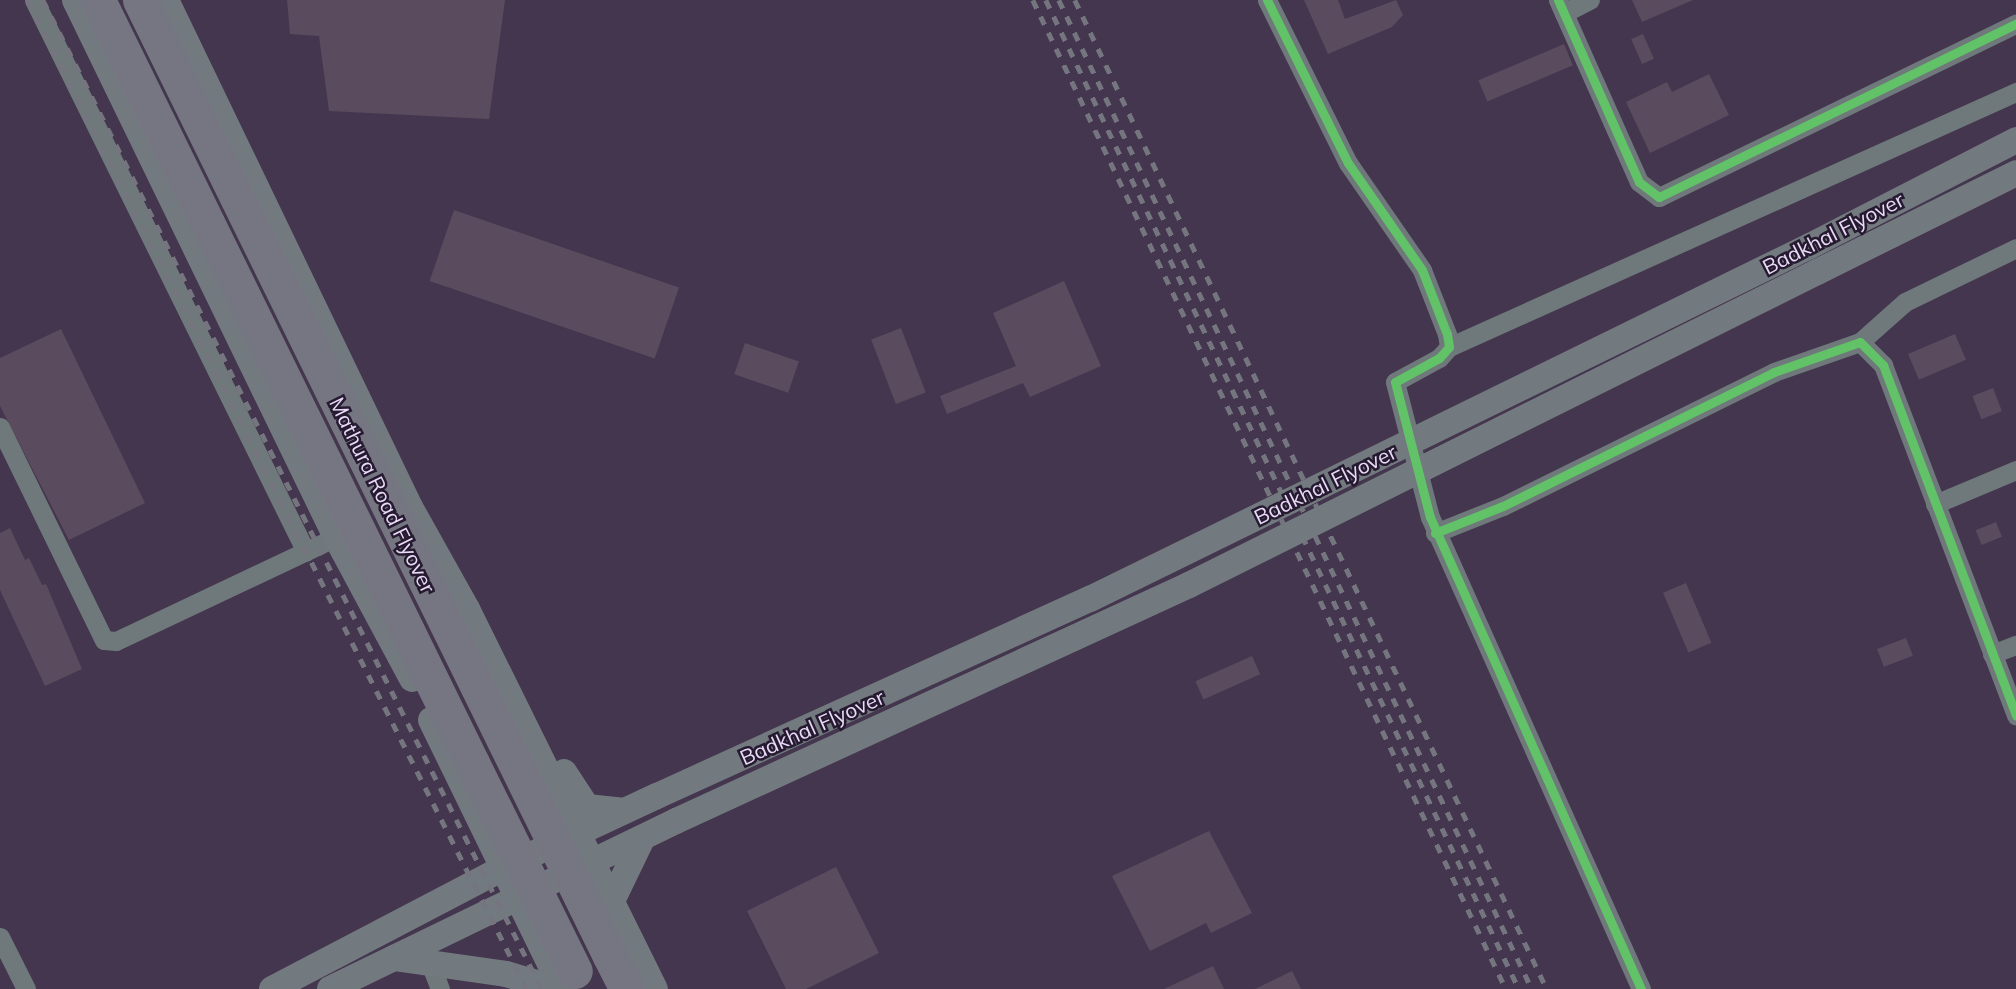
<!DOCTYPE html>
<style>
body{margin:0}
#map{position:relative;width:2016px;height:989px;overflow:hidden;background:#43364e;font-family:Mulish,sans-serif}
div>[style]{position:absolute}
.building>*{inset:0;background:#5a4c5e;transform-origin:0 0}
.street>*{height:19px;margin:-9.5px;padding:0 9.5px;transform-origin:9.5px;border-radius:9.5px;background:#6f787a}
.secondary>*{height:26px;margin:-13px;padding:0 13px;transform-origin:13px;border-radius:13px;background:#737a7f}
.highway>*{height:35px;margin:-17.5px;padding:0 17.5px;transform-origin:17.5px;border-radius:17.5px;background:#757681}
.rail>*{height:4.5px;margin-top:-2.25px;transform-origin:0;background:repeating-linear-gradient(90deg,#75757f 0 9px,transparent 0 18px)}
.secondary-bridge>*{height:26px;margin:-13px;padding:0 13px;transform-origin:13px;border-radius:13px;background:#737a7f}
.highway-bridge>*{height:35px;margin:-17.5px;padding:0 17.5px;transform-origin:17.5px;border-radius:17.5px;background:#757681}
.cycleway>*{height:9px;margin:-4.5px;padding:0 4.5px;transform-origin:4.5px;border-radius:4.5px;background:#61c268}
span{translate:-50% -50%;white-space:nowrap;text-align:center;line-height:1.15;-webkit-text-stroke:5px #251a2f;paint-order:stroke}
.street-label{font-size:21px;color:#e9dbf8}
</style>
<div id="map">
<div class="building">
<div style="clip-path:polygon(287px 0,505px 0,489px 119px,329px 111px,319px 36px,290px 34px)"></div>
<div style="clip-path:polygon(1304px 0,1338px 0,1345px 19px,1396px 0,1403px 15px,1392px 27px,1328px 54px)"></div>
<div style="clip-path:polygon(1632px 0,1693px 0,1642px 22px)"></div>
<div style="left:1643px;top:34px;width:27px;height:13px;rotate:66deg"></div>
<div style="left:1564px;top:44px;width:23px;height:93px;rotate:67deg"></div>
<div style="clip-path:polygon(1709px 74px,1729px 115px,1650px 153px,1626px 102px,1667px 82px,1672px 92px)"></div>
<div style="left:454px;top:210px;width:238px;height:75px;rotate:19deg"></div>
<div style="clip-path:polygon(1064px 281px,1101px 366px,1030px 397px,1023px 383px,947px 414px,940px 396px,1016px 366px,993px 313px)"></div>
<div style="left:901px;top:328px;width:69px;height:32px;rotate:69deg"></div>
<div style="clip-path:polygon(61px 329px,145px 503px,69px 540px,0 406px,0 358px)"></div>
<div style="left:1955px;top:334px;width:28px;height:51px;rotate:67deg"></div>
<div style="left:745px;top:343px;width:57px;height:33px;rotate:19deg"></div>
<div style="left:1993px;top:388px;width:25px;height:22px;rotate:69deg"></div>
<div style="left:1996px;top:522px;width:16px;height:22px;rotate:68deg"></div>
<div style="clip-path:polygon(10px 528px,25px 560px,29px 558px,42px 585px,46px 584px,82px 669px,45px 686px,0 590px,0 533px)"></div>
<div style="left:1686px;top:583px;width:65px;height:25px;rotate:67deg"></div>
<div style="left:1906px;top:638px;width:19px;height:31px;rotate:69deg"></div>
<div style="left:1252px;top:656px;width:20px;height:62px;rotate:66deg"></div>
<div style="clip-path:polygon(1209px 831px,1252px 913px,1211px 933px,1206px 923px,1150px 951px,1112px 876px)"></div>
<div style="clip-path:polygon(836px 867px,879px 953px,806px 989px,786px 989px,747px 911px)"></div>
<div style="clip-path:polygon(1213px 966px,1224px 989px,1164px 989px)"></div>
<div style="clip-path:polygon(1292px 971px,1301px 989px,1255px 989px)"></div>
</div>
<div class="street">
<div style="left:34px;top:0;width:615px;rotate:63.77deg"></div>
<div style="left:1267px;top:0;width:182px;rotate:63.6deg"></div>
<div style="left:1348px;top:163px;width:130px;rotate:55.3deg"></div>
<div style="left:1422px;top:270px;width:69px;rotate:68.7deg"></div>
<div style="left:1447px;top:334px;width:13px;rotate:81deg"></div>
<div style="left:1449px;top:347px;width:15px;rotate:132deg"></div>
<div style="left:1439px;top:358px;width:50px;rotate:151.4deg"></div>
<div style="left:1395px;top:382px;width:139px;rotate:75.5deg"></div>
<div style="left:1430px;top:517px;width:517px;rotate:65.91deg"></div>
<div style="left:1558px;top:0;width:199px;rotate:66deg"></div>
<div style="left:1639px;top:182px;width:25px;rotate:37deg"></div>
<div style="left:1659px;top:197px;width:397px;rotate:-25.9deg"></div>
<div style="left:1564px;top:13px;width:29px;rotate:-27deg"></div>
<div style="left:1860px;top:342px;width:60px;rotate:-41.6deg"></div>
<div style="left:1905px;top:302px;width:123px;rotate:-25.9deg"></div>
<div style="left:1449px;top:347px;width:622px;rotate:-24.22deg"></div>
<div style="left:0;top:427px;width:237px;rotate:64deg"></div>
<div style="left:104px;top:640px;width:12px;rotate:5deg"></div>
<div style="left:116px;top:641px;width:243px;rotate:-25.3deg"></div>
<div style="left:1935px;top:504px;width:88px;rotate:-22.8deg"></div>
<div style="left:1435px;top:533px;width:73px;rotate:-21.7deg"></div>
<div style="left:1503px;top:506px;width:302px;rotate:-26.3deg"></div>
<div style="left:1774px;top:372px;width:91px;rotate:-19.2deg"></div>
<div style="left:1860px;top:342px;width:33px;rotate:45deg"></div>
<div style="left:1883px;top:365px;width:375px;rotate:69.2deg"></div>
<div style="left:1992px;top:654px;width:26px;rotate:-21deg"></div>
<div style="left:0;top:937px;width:58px;rotate:63.4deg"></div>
<div style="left:430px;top:963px;width:28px;rotate:69deg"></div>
</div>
<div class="secondary">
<div style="left:75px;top:0;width:597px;rotate:64.08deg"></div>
<div style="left:336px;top:537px;width:161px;rotate:61.8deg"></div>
<div style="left:166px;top:0;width:563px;rotate:64.3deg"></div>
<div style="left:410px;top:507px;width:117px;rotate:60.8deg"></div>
<div style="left:467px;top:609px;width:424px;rotate:63.7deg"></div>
<div style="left:1810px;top:246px;width:232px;rotate:-27.2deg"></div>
<div style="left:1817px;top:272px;width:222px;rotate:-26.4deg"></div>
<div style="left:431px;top:720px;width:299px;rotate:64deg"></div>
<div style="left:564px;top:772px;width:42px;rotate:56.7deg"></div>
<div style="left:587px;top:807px;width:38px;rotate:6deg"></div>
<div style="left:611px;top:903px;width:71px;rotate:-64.2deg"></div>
<div style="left:394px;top:958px;width:113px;rotate:8.1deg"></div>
<div style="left:506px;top:974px;width:53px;rotate:16.4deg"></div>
<div style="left:272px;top:989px;width:261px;rotate:-27.6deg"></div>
<div style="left:503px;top:868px;width:170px;rotate:-25.1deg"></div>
<div style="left:330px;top:989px;width:385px;rotate:-25.9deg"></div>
</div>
<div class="highway">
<div style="left:98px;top:0;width:850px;rotate:63.89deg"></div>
<div style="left:610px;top:956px;width:37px;rotate:63deg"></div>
</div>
<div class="rail">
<div style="left:28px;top:0;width:1108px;rotate:63.23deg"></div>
<div style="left:43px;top:0;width:1108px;rotate:63.23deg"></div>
<div style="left:1033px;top:0;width:1096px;rotate:64.44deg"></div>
<div style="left:1046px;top:0;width:1096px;rotate:64.44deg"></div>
<div style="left:1059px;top:0;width:1096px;rotate:64.44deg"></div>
<div style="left:1075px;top:0;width:1096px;rotate:64.49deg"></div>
</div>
<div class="secondary-bridge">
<div style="left:657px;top:796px;width:476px;rotate:-24.5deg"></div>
<div style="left:1090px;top:599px;width:802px;rotate:-26.12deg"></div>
<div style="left:676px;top:821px;width:565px;rotate:-24.7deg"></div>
<div style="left:1189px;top:585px;width:702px;rotate:-26.49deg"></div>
</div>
<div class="highway-bridge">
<div style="left:140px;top:0;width:1065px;rotate:63.82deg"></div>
<div style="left:472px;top:763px;width:232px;rotate:63.7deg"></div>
</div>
<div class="cycleway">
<div style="left:1267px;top:0;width:182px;rotate:63.6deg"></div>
<div style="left:1348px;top:163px;width:130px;rotate:55.3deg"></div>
<div style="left:1422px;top:270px;width:69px;rotate:68.7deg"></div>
<div style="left:1447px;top:334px;width:13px;rotate:81deg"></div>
<div style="left:1449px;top:347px;width:15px;rotate:132deg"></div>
<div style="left:1439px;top:358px;width:50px;rotate:151.4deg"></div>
<div style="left:1395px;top:382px;width:139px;rotate:75.5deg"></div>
<div style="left:1430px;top:517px;width:517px;rotate:65.91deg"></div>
<div style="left:1558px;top:0;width:199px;rotate:66deg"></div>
<div style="left:1639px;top:182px;width:25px;rotate:37deg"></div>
<div style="left:1659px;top:197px;width:397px;rotate:-25.9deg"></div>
<div style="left:1435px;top:533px;width:73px;rotate:-21.7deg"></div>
<div style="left:1503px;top:506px;width:302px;rotate:-26.3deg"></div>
<div style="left:1774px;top:372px;width:91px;rotate:-19.2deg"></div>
<div style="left:1860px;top:342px;width:33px;rotate:45deg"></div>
<div style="left:1883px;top:365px;width:375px;rotate:69.2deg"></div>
</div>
<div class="street-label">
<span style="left:1833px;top:233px;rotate:-27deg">Badkhal Flyover</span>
<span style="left:1325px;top:484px;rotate:-26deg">Badkhal Flyover</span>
<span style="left:383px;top:495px;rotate:64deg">Mathura Road Flyover</span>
<span style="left:812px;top:727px;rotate:-24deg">Badkhal Flyover</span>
</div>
</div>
